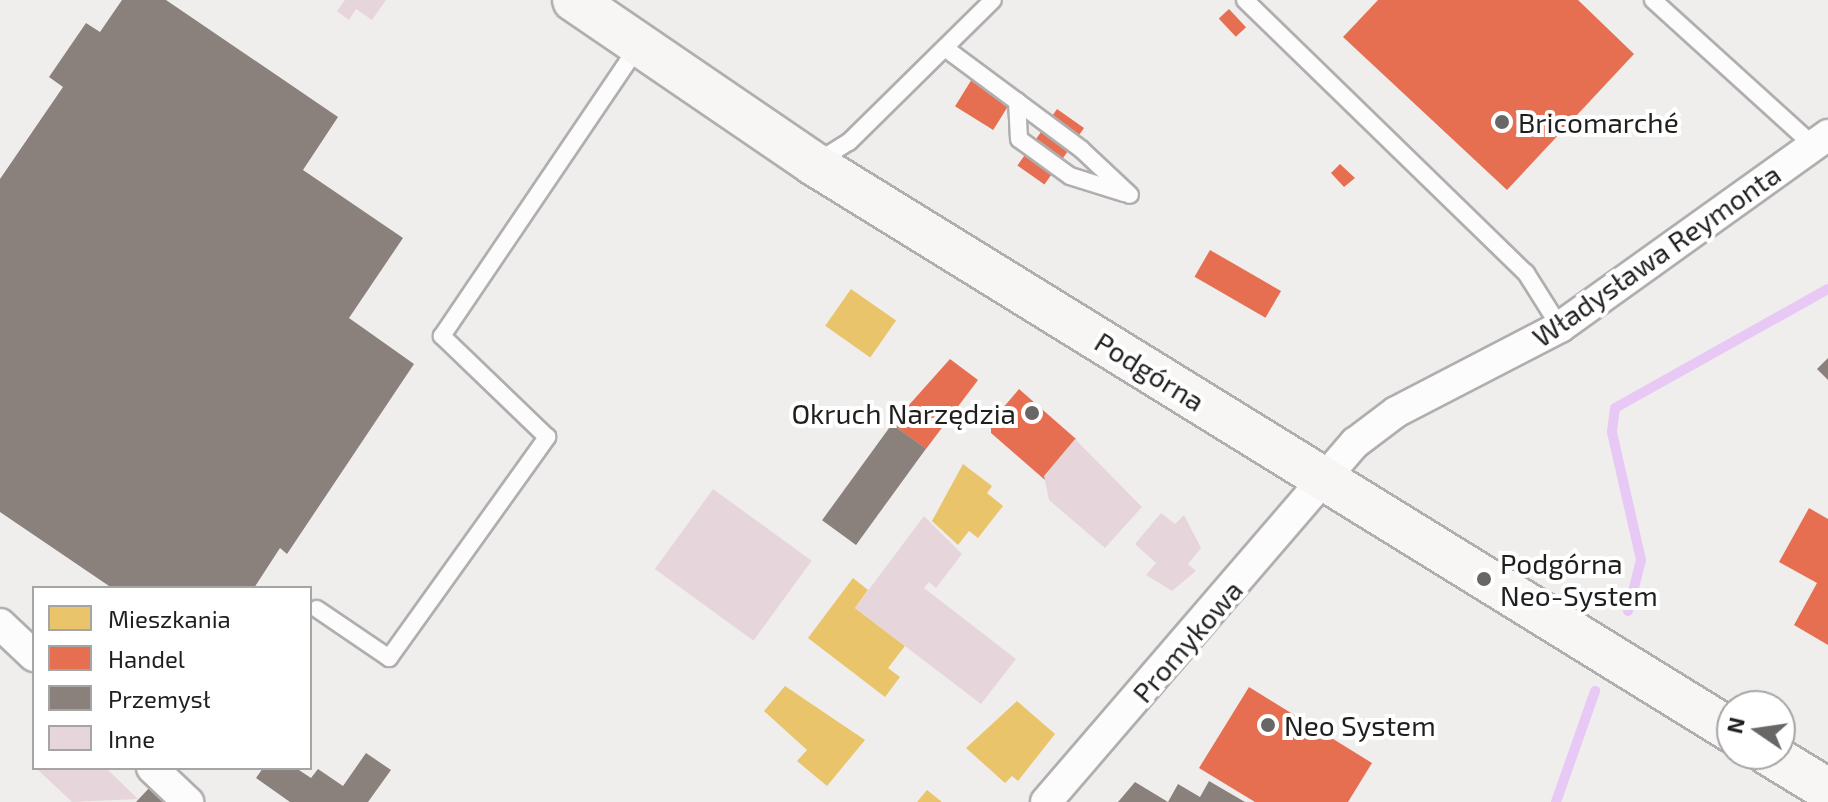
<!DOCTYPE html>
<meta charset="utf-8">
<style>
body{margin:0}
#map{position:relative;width:1828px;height:802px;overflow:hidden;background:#f0eeed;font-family:"Exo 2",sans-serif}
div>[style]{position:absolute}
.homes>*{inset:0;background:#e9c46a;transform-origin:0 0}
.shops>*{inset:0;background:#e76f51;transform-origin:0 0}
.industry>*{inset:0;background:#8a817c;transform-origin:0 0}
.stream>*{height:10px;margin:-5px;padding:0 5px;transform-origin:5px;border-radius:5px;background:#e8c8f4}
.building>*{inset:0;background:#e6d6dc;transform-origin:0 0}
.roads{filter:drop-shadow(2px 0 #b0aeae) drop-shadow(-2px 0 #b0aeae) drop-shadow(0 2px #b0aeae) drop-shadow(0 -2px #b0aeae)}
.service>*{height:16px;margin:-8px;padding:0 8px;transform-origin:8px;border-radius:8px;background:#fdfcfc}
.minor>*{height:30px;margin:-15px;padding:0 15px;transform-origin:15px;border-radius:15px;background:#fdfcfc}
.secondary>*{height:42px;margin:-21px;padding:0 21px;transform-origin:21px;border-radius:21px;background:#f8f6f4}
.dots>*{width:22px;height:22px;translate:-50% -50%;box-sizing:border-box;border:4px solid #fff;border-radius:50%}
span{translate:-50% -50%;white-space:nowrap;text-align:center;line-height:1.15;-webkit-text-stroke:8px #fff;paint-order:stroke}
.poi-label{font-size:28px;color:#201f1e}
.left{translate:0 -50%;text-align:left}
.right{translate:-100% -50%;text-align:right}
.street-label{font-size:28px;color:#201f1e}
.legend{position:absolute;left:32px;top:586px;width:280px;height:184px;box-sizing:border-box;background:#fff;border:2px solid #a6a5a5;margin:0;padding:10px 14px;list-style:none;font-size:24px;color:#201f1e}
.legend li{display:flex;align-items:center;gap:16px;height:40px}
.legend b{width:40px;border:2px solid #a6a5a5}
.north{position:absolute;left:1716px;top:690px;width:80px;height:80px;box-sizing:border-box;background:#fff;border:2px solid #a6a5a5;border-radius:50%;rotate:283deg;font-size:22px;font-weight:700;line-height:32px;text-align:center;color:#201f1e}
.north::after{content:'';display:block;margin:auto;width:28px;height:36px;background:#696766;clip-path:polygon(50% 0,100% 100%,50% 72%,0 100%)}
</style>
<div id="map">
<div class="homes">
<div style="left:851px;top:289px;width:55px;height:45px;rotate:35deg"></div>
<div style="clip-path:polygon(963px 464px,992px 486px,987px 493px,1003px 506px,978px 538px,969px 531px,958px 545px,932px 521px)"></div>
<div style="clip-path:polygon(853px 578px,868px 590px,855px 608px,905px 646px,888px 668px,900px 677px,885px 697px,808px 638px)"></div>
<div style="clip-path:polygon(785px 686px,865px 740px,827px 786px,797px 761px,807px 750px,764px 711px)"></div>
<div style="clip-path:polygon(1017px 701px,1055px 734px,1018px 781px,1012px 776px,1005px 783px,966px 748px)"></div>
<div style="clip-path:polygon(927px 790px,942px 802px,917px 802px)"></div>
</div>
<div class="shops">
<div style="clip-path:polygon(1378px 0,1578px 0,1634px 54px,1507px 190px,1343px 37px)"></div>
<div style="left:1229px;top:9px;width:25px;height:14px;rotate:47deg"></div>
<div style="left:972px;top:79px;width:45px;height:32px;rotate:32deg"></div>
<div style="left:1057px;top:109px;width:33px;height:69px;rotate:35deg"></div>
<div style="clip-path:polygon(1340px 164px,1355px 178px,1344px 187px,1331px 173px)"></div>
<div style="left:1210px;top:250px;width:82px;height:31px;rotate:30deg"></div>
<div style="clip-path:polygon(950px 359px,978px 380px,926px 449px,892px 424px)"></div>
<div style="clip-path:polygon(1019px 389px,1076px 439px,1045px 480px,991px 433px,991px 422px)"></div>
<div style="clip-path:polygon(1809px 508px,1828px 519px,1828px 645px,1794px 625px,1817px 583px,1779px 562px)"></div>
<div style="clip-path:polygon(1249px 687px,1372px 763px,1348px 802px,1255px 802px,1199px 768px)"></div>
</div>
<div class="industry">
<div style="clip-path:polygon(122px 0,166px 0,338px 117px,303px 170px,403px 238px,349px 318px,414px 364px,287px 554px,280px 548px,254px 588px,112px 588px,0 512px,0 179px,63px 87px,49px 77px,86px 23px,100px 32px)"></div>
<div style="clip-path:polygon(1828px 358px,1828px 380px,1817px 369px)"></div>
<div style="left:892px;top:424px;width:42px;height:119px;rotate:36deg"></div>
<div style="clip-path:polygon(366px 753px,391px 770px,368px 802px,290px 802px,256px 778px,263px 768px,296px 768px,311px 778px,318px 769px,343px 786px)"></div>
<div style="clip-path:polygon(1209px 781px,1245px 802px,1118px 802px,1135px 782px,1168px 802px,1178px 784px,1200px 797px)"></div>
<div style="clip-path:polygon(151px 786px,168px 802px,136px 802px)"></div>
</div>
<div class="stream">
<div style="left:1628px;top:611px;width:53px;rotate:-75.7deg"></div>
<div style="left:1641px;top:560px;width:131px;rotate:-102.8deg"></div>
<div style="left:1612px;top:432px;width:24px;rotate:-83deg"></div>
<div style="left:1615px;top:408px;width:244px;rotate:-29.2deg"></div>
<div style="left:1556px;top:802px;width:118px;rotate:-70.6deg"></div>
</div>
<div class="building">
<div style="clip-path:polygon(345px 0,386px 0,372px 20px,356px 9px,349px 20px,337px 11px)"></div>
<div style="clip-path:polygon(1075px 439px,1142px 507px,1105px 548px,1049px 500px,1044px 476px)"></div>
<div style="left:713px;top:489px;width:122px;height:99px;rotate:36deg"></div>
<div style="clip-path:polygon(1161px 513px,1175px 524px,1184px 515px,1201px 548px,1188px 564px,1196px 571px,1172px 591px,1146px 575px,1156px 563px,1135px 544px)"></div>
<div style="clip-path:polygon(924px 516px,962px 554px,936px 588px,929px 582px,924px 588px,1016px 659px,981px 704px,855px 608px)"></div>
<div style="clip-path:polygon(36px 768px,106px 768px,138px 799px,72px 802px)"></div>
</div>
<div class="roads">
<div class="service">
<div style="left:1245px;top:0;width:392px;rotate:44.2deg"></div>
<div style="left:1526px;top:273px;width:64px;rotate:57.8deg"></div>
<div style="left:1653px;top:0;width:216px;rotate:42.2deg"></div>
<div style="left:945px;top:48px;width:169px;rotate:36.6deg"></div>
<div style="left:1081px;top:149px;width:67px;rotate:43.2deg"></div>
<div style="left:1017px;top:101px;width:38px;rotate:87deg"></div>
<div style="left:1019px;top:139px;width:63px;rotate:36deg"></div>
<div style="left:1070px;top:176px;width:57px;rotate:17.5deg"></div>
<div style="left:815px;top:163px;width:40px;rotate:-32deg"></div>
<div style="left:849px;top:142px;width:202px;rotate:-44.6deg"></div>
<div style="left:317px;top:609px;width:87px;rotate:34.2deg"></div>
<div style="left:389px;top:658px;width:272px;rotate:-54.4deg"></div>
<div style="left:547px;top:437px;width:146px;rotate:-136.1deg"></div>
<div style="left:442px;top:336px;width:350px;rotate:-55.9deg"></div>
</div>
<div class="minor">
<div style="left:0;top:624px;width:47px;rotate:43.3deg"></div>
<div style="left:152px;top:768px;width:50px;rotate:43.4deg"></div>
<div style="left:1046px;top:802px;width:474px;rotate:-49.3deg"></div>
<div style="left:1355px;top:443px;width:51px;rotate:-37.1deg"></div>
<div style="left:1396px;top:412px;width:185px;rotate:-27.4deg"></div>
<div style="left:1560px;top:327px;width:330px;rotate:-35.6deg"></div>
</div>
<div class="secondary">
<div style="left:574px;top:0;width:291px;rotate:34.3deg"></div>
<div style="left:814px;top:164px;width:1079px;rotate:31.7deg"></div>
<div style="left:1769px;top:754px;width:69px;rotate:31.4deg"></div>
</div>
</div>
<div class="dots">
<div style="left:1502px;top:122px;background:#696766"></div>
<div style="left:1032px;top:413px;background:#696766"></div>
<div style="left:1484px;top:579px;background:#696766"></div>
<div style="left:1268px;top:725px;background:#696766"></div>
</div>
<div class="poi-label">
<span class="left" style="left:1518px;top:122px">Bricomarché</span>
<span class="right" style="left:1016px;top:413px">Okruch Narzędzia</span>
<span class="left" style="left:1500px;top:579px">Podgórna<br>Neo-System</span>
<span class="left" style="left:1284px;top:725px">Neo System</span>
</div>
<div class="street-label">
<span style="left:1656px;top:255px;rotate:-35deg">Władysława Reymonta</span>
<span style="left:1150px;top:371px;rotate:32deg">Podgórna</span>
<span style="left:1187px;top:641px;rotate:-49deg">Promykowa</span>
</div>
<ul class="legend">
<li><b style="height:22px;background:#e9c46a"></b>Mieszkania</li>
<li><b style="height:22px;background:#e76f51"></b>Handel</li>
<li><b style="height:22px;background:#8a817c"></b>Przemysł</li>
<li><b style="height:22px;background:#e6d6dc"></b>Inne</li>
</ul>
<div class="north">N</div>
</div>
